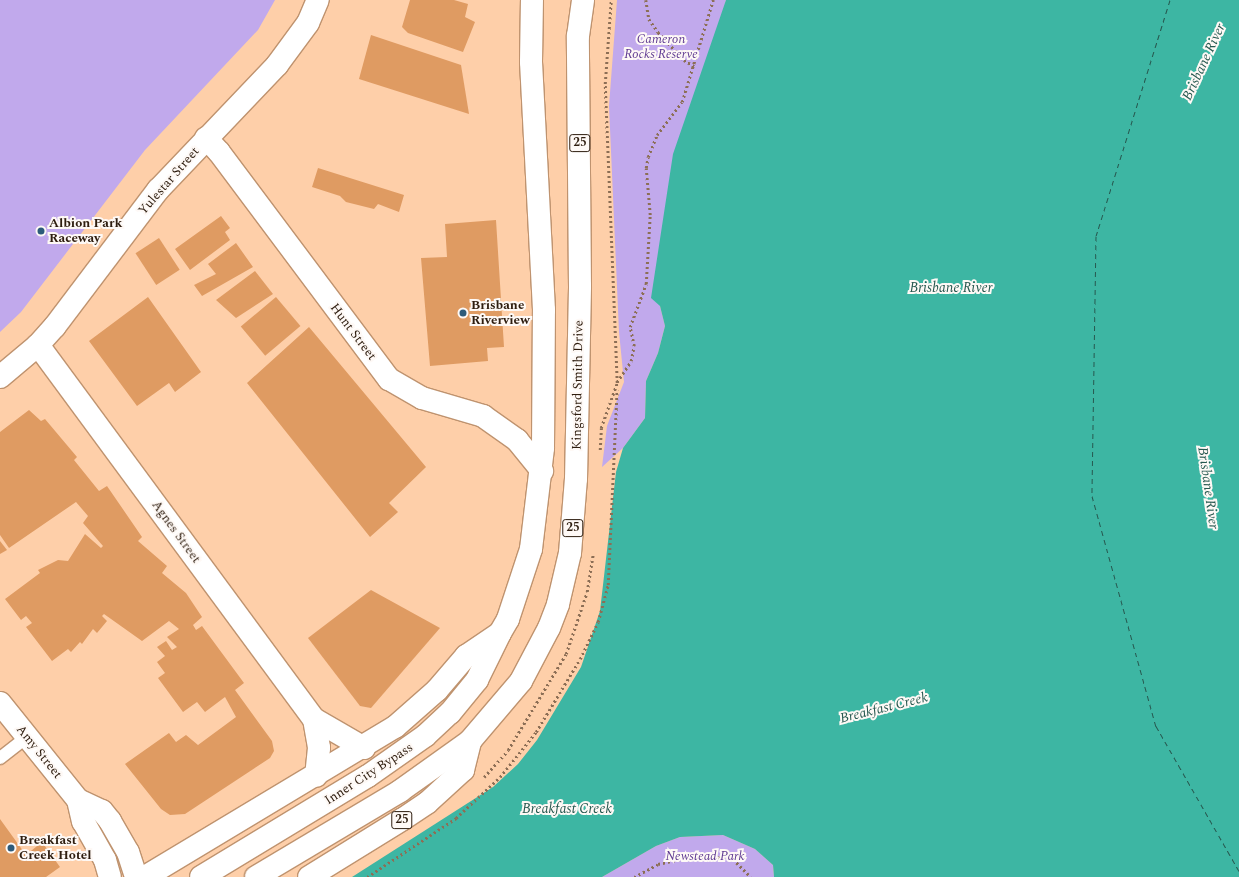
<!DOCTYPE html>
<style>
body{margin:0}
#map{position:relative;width:1239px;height:877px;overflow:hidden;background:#fecfa9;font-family:Spectral,serif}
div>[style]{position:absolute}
.green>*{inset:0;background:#c1a9ec}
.water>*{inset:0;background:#3db6a3}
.ferry>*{height:1px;margin-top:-0.5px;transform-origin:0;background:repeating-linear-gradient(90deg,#26584f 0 5px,transparent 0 9px)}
.building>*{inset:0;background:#df9b62;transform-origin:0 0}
.path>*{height:2.5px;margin-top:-1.25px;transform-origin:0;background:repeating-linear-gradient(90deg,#8c6e55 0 2px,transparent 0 5px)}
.roads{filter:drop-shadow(1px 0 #bf936f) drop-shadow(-1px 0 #bf936f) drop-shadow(0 1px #bf936f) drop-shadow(0 -1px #bf936f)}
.service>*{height:12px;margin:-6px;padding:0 6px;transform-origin:6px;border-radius:6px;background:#fff}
.minor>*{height:22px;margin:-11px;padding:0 11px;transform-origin:11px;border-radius:11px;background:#fff}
.tertiary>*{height:22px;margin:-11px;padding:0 11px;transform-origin:11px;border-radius:11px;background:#fff}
.trunk>*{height:22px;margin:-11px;padding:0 11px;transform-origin:11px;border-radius:11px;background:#fff}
.motorway>*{height:22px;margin:-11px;padding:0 11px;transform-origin:11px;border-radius:11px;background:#fff}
.dots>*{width:11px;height:11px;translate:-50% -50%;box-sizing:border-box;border:2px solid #fef9f6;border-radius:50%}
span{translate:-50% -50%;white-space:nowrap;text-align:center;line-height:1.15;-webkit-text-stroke:4px #fef9f6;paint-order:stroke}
.shield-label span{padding:1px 3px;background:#fef9f6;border:1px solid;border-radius:3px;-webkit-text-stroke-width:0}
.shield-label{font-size:12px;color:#2e1d0f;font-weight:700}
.park-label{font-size:13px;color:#603b92;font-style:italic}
.street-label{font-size:13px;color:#2e1d0f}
.poi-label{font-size:13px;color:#2e1d0f;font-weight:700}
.left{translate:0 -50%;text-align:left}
.water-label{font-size:14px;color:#26584f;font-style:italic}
</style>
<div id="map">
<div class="green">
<div style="clip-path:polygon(0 0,275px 0,258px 30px,145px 150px,21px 312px,0 332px)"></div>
<div style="clip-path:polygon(617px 0,726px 0,660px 306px,665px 326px,658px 353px,646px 381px,645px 418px,623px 448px,602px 467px,607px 426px,624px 382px,619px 332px,609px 106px)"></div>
<div style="clip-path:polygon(723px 835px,755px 849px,773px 865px,774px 877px,602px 877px,656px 846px,680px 837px)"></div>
</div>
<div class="water">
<div style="clip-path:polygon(726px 0,1239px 0,1239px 877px,774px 877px,773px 865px,755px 849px,723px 835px,680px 837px,656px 846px,602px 877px,352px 877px,493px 787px,518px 764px,537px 740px,581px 667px,600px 611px,616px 472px,623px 448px,645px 418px,646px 381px,658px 353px,665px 326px,660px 306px,651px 298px,673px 154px)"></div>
</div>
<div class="ferry">
<div style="left:1170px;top:0;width:247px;rotate:107.4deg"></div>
<div style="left:1096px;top:236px;width:260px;rotate:90.9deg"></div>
<div style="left:1092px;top:496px;width:239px;rotate:74.5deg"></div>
<div style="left:1156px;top:726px;width:167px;rotate:60.2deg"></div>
</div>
<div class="building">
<div style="clip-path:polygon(410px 0,454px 0,468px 4px,465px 17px,475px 22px,463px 52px,408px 33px,402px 27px)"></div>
<div style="clip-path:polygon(371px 35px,461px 65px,469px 114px,359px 79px)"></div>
<div style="clip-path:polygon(318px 168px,404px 195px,399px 212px,378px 204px,374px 209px,346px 202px,340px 196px,312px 187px)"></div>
<div style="clip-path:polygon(221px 216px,230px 228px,225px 232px,230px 240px,190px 270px,175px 249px)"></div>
<div style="clip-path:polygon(496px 220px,504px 347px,487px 348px,488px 361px,430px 366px,421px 258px,447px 257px,445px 224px)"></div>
<div style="left:159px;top:238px;width:38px;height:28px;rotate:57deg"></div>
<div style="clip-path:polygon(236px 243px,253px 267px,202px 296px,194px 285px,216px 274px,208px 264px)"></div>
<div style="clip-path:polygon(255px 271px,273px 294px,236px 318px,216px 300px)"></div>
<div style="clip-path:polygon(148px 297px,201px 372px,175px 392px,169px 383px,137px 406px,89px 341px)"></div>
<div style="left:276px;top:297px;width:38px;height:46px;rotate:50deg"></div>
<div style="clip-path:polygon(309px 327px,426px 467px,389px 503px,398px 512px,370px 537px,247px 383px)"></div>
<div style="clip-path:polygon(29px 410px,41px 421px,45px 419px,77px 457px,74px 460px,99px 491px,107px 486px,142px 537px,138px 541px,167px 566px,162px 573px,186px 593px,202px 617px,193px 625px,196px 630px,202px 626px,244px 683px,235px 690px,272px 741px,274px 751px,270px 758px,185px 814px,170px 815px,161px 809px,125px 764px,169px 733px,176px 742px,186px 735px,198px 745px,236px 717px,225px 697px,205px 712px,197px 702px,183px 712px,158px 678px,165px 673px,157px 662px,165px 656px,157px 647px,166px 641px,172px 650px,177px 647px,167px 637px,179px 629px,169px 621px,142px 641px,104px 614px,102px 616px,107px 621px,97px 633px,93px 629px,82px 644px,80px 642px,71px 652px,68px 649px,52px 661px,26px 627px,32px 623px,26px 616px,21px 620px,5px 599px,40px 573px,38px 570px,58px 560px,68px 561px,85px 534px,101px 548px,103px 546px,83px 523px,88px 516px,76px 502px,9px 548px,0 535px,0 432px)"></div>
<div style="clip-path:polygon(0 541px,7px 550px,0 554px)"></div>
<div style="clip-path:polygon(371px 590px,440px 628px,371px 708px,360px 706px,308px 638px)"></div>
<div style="clip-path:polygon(0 819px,26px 855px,42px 842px,60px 867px,46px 877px,0 877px)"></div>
</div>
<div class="path">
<div style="left:646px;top:0;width:19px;rotate:81deg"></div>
<div style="left:649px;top:19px;width:16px;rotate:55deg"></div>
<div style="left:658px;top:32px;width:38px;rotate:47deg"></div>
<div style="left:684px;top:60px;width:12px;rotate:31deg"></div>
<div style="left:617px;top:382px;width:25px;rotate:-56deg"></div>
<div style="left:631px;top:361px;width:15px;rotate:-79deg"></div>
<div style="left:634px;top:346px;width:19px;rotate:-102deg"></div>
<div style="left:630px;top:327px;width:46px;rotate:-69.6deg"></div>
<div style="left:646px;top:284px;width:69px;rotate:-86.7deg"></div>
<div style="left:650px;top:215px;width:47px;rotate:-94.9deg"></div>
<div style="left:646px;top:168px;width:11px;rotate:-80deg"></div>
<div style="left:648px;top:157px;width:24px;rotate:-68deg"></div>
<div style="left:657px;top:135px;width:41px;rotate:-52.9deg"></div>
<div style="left:682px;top:102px;width:107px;rotate:-73.1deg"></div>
<div style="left:600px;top:450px;width:22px;rotate:-87deg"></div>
<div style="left:601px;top:428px;width:48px;rotate:-70.4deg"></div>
<div style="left:617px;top:383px;width:299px;rotate:-92.3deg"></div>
<div style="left:605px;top:84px;width:84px;rotate:-85.9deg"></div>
<div style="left:484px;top:777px;width:36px;rotate:-48deg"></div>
<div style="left:508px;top:750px;width:112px;rotate:-58.9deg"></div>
<div style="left:566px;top:654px;width:65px;rotate:-71.3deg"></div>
<div style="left:587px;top:592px;width:37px;rotate:-81deg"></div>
<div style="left:367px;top:877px;width:107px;rotate:-33.5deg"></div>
<div style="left:456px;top:818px;width:60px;rotate:-43deg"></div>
<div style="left:500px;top:777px;width:58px;rotate:-51.3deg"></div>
<div style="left:536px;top:732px;width:85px;rotate:-58.9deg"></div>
<div style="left:580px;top:659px;width:41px;rotate:-64.1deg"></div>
<div style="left:598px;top:622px;width:38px;rotate:-75deg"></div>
<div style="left:608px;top:585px;width:195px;rotate:-87.4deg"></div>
<div style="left:634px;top:877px;width:27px;rotate:-28deg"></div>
<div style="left:658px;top:864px;width:41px;rotate:-12.7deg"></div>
<div style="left:698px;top:855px;width:35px;rotate:7deg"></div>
<div style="left:733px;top:859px;width:25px;rotate:45deg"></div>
</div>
<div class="roads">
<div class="service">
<div style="left:0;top:758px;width:33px;rotate:-38deg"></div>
</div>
<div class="minor">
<div style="left:206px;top:138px;width:19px;rotate:47deg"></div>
<div style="left:219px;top:152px;width:284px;rotate:53.2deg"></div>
<div style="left:389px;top:379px;width:38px;rotate:30deg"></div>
<div style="left:422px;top:398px;width:64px;rotate:16.4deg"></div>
<div style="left:483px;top:416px;width:42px;rotate:35.2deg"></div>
<div style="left:517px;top:440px;width:40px;rotate:51deg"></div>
<div style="left:38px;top:345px;width:465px;rotate:53.6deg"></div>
<div style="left:314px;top:719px;width:58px;rotate:30.1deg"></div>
<div style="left:314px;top:719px;width:29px;rotate:80deg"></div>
<div style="left:319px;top:748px;width:28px;rotate:96deg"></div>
</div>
<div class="tertiary">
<div style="left:0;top:377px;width:50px;rotate:-40.1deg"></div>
<div style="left:38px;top:345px;width:25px;rotate:-48deg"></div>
<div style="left:55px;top:326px;width:171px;rotate:-52.9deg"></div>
<div style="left:158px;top:190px;width:173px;rotate:-46.4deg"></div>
<div style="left:277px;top:65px;width:52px;rotate:-53.6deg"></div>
<div style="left:308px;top:23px;width:25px;rotate:-67deg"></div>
<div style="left:0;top:703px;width:124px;rotate:51.2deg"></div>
<div style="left:78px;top:800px;width:26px;rotate:25deg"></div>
<div style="left:102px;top:811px;width:13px;rotate:51deg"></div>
<div style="left:110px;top:821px;width:36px;rotate:60deg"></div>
<div style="left:128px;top:852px;width:26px;rotate:72deg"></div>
<div style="left:78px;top:800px;width:22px;rotate:77deg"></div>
<div style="left:83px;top:821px;width:45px;rotate:60.6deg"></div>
<div style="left:105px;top:860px;width:18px;rotate:74deg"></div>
</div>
<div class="trunk">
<div style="left:145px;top:877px;width:292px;rotate:-31deg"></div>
<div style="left:395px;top:727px;width:56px;rotate:-41.4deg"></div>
<div style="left:437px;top:690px;width:45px;rotate:-49.5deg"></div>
<div style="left:466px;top:656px;width:41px;rotate:-34.1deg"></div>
<div style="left:500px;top:633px;width:16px;rotate:-60deg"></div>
<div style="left:508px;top:619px;width:74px;rotate:-71.8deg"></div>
<div style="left:531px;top:549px;width:102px;rotate:-83.2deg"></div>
<div style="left:543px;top:448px;width:138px;rotate:-89.6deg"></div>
<div style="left:544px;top:310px;width:248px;rotate:-93deg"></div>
<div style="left:531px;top:62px;width:62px;rotate:-89.1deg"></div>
<div style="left:309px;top:877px;width:110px;rotate:-31.7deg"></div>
<div style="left:403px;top:819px;width:29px;rotate:-34deg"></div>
<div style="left:427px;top:803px;width:49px;rotate:-42.5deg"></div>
<div style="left:463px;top:770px;width:30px;rotate:-76deg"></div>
<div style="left:470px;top:741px;width:79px;rotate:-49.6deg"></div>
<div style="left:521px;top:681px;width:60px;rotate:-62.2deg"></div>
<div style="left:549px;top:628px;width:26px;rotate:-69deg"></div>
<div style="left:558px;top:604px;width:52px;rotate:-76.8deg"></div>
<div style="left:570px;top:553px;width:74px;rotate:-85.4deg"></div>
<div style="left:576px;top:479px;width:193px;rotate:-88.8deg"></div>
<div style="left:580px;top:286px;width:250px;rotate:-90.5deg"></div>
<div style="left:578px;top:36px;width:36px;rotate:-82deg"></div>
</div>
<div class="motorway">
<div style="left:201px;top:877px;width:195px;rotate:-31.2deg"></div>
<div style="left:368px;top:776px;width:70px;rotate:-35.1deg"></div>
<div style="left:425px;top:736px;width:34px;rotate:-43deg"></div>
<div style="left:450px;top:713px;width:43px;rotate:-50.7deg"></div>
<div style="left:477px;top:680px;width:52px;rotate:-63.9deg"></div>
<div style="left:256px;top:877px;width:168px;rotate:-30.8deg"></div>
<div style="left:400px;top:791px;width:86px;rotate:-35.5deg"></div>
</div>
</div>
<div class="dots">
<div style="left:41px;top:231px;background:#2d5b7a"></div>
<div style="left:463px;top:313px;background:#2d5b7a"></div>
<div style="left:11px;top:848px;background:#2d5b7a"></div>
</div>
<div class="shield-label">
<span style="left:580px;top:143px">25</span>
<span style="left:573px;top:528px">25</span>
<span style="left:402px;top:820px">25</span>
</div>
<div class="park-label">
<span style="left:661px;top:47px">Cameron<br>Rocks Reserve</span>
<span style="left:705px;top:856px">Newstead Park</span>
</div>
<div class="street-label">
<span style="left:169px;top:181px;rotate:-49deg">Yulestar Street</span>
<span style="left:353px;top:332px;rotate:53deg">Hunt Street</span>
<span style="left:578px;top:385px;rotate:-89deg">Kingsford Smith Drive</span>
<span style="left:176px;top:532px;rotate:54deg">Agnes Street</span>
<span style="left:39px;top:752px;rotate:51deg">Amy Street</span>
<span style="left:369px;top:774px;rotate:-33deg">Inner City Bypass</span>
</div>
<div class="poi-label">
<span class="left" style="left:49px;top:231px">Albion Park<br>Raceway</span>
<span class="left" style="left:471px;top:313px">Brisbane<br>Riverview</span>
<span class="left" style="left:19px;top:848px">Breakfast<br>Creek Hotel</span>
</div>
<div class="water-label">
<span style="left:1204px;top:62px;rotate:-65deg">Brisbane River</span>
<span style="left:951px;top:288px">Brisbane River</span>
<span style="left:1208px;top:488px;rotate:82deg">Brisbane River</span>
<span style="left:884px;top:708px;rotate:-14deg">Breakfast Creek</span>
<span style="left:567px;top:809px">Breakfast Creek</span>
</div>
</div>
